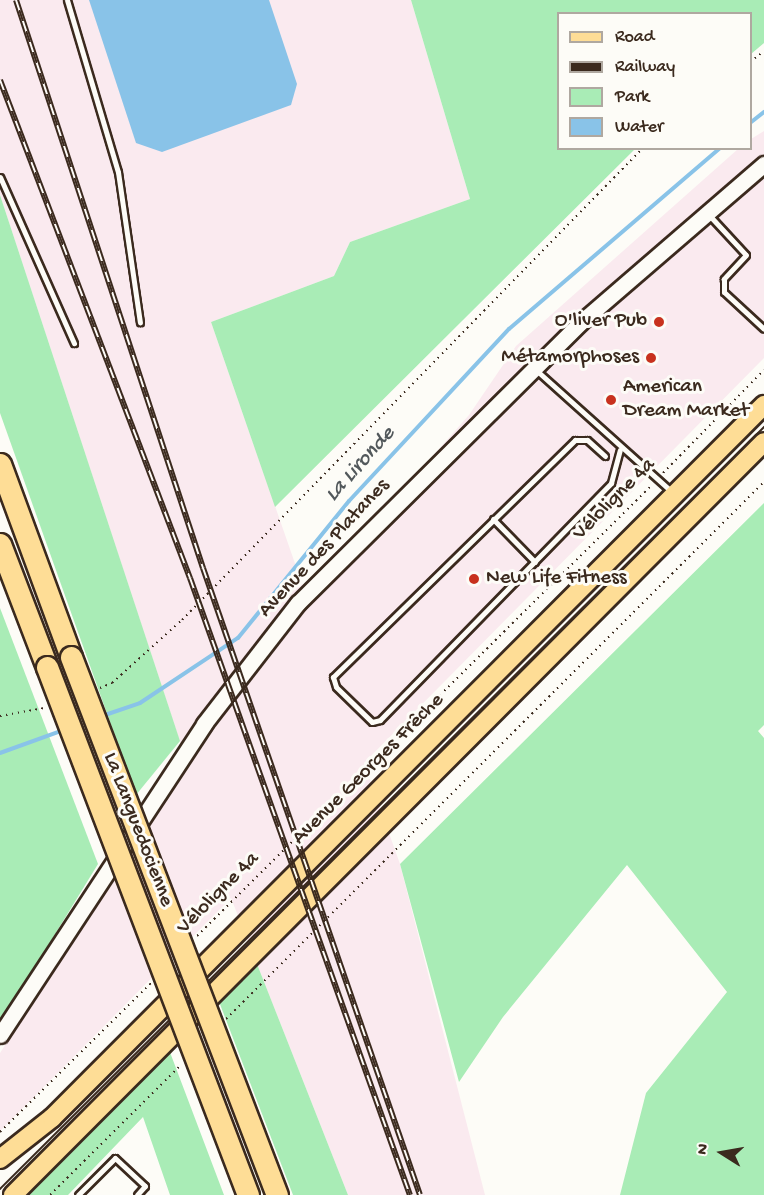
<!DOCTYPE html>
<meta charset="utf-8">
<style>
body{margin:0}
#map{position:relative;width:764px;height:1195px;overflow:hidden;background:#fdfcf7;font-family:"Gochi Hand",sans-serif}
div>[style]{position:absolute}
.built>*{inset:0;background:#faeaef}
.green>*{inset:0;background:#a9ecb6}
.water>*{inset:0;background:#89c3e8}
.stream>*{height:4px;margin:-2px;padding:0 2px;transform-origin:2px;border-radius:2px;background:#89c3e8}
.path>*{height:2px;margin-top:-1px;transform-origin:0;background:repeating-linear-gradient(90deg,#3b2a1e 0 1.5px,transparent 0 6px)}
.roads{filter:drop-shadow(2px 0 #3b2a1e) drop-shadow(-2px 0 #3b2a1e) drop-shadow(0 2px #3b2a1e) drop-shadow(0 -2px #3b2a1e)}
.lane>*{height:5px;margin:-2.5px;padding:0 2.5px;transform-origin:2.5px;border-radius:2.5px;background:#fdfcf7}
.secondary>*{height:15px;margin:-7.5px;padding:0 7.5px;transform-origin:7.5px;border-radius:7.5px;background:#fdfcf7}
.primary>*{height:18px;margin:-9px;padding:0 9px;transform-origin:9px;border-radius:9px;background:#fedd96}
.highway>*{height:21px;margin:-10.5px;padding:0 10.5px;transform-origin:10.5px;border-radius:10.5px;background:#fedd96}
.tram>*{height:1.5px;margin:-0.75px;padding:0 0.75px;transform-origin:0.75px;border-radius:0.75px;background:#3b2a1e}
.rail>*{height:6px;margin-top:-3px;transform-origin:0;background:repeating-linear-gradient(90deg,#fdfcf7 0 11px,#3b2a1e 0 22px);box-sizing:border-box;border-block:2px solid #3b2a1e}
.bridges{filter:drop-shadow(2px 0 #3b2a1e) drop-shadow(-2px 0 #3b2a1e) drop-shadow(0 2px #3b2a1e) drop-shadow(0 -2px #3b2a1e)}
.highway-bridge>*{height:21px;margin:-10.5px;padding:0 10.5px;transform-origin:10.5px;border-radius:10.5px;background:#fedd96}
.dots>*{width:16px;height:16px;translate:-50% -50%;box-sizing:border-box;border:3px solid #fdfcf7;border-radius:50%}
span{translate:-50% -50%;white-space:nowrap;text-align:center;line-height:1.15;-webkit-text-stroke:6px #fdfcf7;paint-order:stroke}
.poi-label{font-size:21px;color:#3b2a1e}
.right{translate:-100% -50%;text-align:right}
.left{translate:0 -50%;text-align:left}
.street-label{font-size:21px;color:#3b2a1e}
.water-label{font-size:22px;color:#52585b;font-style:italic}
.legend{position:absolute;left:557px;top:12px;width:195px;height:138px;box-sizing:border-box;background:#fdfcf7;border:2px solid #afa8a0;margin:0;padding:8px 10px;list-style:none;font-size:18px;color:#3b2a1e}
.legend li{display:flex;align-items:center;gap:12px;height:30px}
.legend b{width:30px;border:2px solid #afa8a0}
.north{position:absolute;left:692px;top:1123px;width:60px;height:60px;-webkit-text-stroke:4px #fdfcf7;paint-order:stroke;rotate:281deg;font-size:16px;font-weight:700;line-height:24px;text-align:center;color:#3b2a1e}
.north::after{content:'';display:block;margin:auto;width:21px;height:27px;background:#3b2a1e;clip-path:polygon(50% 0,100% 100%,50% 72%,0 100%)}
</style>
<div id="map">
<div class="built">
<div style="clip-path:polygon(0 0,411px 0,470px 199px,350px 242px,334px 276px,211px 322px,307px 598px,469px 415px,516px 346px,738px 149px,750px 148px,751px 139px,764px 131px,764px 358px,364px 763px,400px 864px,485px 1195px,348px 1195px,231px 898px,0 1131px,0 1053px,187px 763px,0 195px)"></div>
</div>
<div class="green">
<div style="clip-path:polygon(411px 0,764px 0,764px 43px,751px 54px,750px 14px,558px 14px,558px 148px,635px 149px,275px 507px,211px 322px,334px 276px,350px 242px,470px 199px)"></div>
<div style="clip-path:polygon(0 195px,180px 741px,136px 795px,0 413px)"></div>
<div style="clip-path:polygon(764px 503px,764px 725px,758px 731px,764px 738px,764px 1195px,620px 1195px,646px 1093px,727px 992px,627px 865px,503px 1017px,459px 1082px,400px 864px)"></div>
<div style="clip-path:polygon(0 608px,98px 864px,0 1024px)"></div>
<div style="clip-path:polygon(257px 964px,348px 1195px,293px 1195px,218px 999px)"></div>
<div style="clip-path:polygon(168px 1047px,224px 1195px,170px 1195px,143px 1117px,68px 1195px,20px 1195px)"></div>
</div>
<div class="water">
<div style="clip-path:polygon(269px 0,297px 84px,291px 105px,162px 152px,136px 143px,89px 0)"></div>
</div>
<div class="stream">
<div style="left:750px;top:123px;width:18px;rotate:-38deg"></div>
<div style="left:102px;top:716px;width:40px;rotate:-18.9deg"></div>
<div style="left:140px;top:703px;width:118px;rotate:-33.6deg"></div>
<div style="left:238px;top:638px;width:176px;rotate:-51deg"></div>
<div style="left:349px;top:501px;width:235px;rotate:-47.1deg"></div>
<div style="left:509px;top:329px;width:278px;rotate:-40.6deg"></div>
<div style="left:0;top:753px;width:68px;rotate:-19.8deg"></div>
</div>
<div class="path">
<div style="left:750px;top:62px;width:18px;rotate:-38deg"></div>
<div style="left:663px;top:473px;width:144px;rotate:-45.6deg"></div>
<div style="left:100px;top:688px;width:13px;rotate:-23deg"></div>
<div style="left:112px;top:683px;width:94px;rotate:-42deg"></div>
<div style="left:182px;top:620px;width:660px;rotate:-45.68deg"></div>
<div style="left:0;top:716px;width:45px;rotate:-10.3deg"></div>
<div style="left:197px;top:936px;width:639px;rotate:-44.75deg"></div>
<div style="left:226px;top:1019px;width:760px;rotate:-44.95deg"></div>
<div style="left:0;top:1132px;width:212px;rotate:-44.6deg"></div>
<div style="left:50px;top:1195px;width:183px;rotate:-44.8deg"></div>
</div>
<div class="roads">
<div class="lane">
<div style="left:67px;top:0;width:179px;rotate:73.5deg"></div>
<div style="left:118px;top:172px;width:152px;rotate:81.7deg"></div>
<div style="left:0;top:177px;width:182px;rotate:66deg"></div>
<div style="left:709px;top:215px;width:54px;rotate:47.2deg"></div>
<div style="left:746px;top:255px;width:33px;rotate:133deg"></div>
<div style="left:724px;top:279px;width:13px;rotate:90deg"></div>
<div style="left:724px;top:292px;width:54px;rotate:42.8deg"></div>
<div style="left:536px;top:370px;width:183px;rotate:41.9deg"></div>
<div style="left:605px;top:456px;width:24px;rotate:-138deg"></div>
<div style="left:587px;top:440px;width:12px;rotate:180deg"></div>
<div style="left:575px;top:440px;width:339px;rotate:135.6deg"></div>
<div style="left:333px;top:677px;width:10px;rotate:73deg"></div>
<div style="left:336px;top:687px;width:50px;rotate:44.2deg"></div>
<div style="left:372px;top:722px;width:8px;rotate:-14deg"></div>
<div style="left:380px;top:720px;width:331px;rotate:-45.7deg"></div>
<div style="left:611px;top:483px;width:34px;rotate:-75deg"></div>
<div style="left:493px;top:519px;width:60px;rotate:45.7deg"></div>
<div style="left:78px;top:1195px;width:52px;rotate:-45deg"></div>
<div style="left:115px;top:1158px;width:41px;rotate:43deg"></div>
<div style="left:145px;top:1186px;width:12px;rotate:132deg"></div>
</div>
<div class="secondary">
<div style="left:0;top:1035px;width:372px;rotate:-56.7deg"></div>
<div style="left:204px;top:724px;width:153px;rotate:-52.2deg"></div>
<div style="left:298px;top:603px;width:399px;rotate:-44.8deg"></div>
<div style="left:581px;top:322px;width:242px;rotate:-40.8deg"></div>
</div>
<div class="primary">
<div style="left:0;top:1159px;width:66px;rotate:-38.3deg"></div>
<div style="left:52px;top:1118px;width:1008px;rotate:-45.04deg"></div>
<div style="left:13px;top:1195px;width:1063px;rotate:-45.08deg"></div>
</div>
<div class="highway">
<div style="left:0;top:464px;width:206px;rotate:69.8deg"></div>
<div style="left:0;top:544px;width:132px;rotate:69.1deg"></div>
</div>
</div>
<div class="tram">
<div style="left:0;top:1189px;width:1079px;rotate:-44.92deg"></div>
</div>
<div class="rail">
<div style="left:16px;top:0;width:598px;rotate:71.78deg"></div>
<div style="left:203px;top:568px;width:663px;rotate:70.91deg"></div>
<div style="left:0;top:80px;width:533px;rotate:69.12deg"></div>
<div style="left:190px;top:578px;width:655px;rotate:70.38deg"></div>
</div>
<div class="bridges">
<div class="highway-bridge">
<div style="left:71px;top:657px;width:576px;rotate:69.05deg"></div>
<div style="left:47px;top:667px;width:565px;rotate:69.16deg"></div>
</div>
</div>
<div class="dots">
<div style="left:659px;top:322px;background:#c8321e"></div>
<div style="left:651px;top:358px;background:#c8321e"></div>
<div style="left:611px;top:400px;background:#c8321e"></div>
<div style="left:474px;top:579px;background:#c8321e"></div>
</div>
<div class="poi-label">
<span class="right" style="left:647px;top:322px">O'liver Pub</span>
<span class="right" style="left:639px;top:358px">Métamorphoses</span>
<span class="left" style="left:623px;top:400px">American<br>Dream Market</span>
<span class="left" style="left:486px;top:579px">New Life Fitness</span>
</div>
<div class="street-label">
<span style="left:615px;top:500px;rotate:-45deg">Véloligne 4a</span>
<span style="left:325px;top:549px;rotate:-47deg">Avenue des Platanes</span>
<span style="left:369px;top:770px;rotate:-45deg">Avenue Georges Frêche</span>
<span style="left:137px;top:830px;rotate:69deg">La Languedocienne</span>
<span style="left:219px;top:894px;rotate:-45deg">Véloligne 4a</span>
</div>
<div class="water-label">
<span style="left:361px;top:465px;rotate:-48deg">La Lironde</span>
</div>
<ul class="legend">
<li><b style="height:8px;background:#fedd96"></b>Road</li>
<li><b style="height:8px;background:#3b2a1e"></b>Railway</li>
<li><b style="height:16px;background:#a9ecb6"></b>Park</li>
<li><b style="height:16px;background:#89c3e8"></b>Water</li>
</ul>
<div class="north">N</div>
</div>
